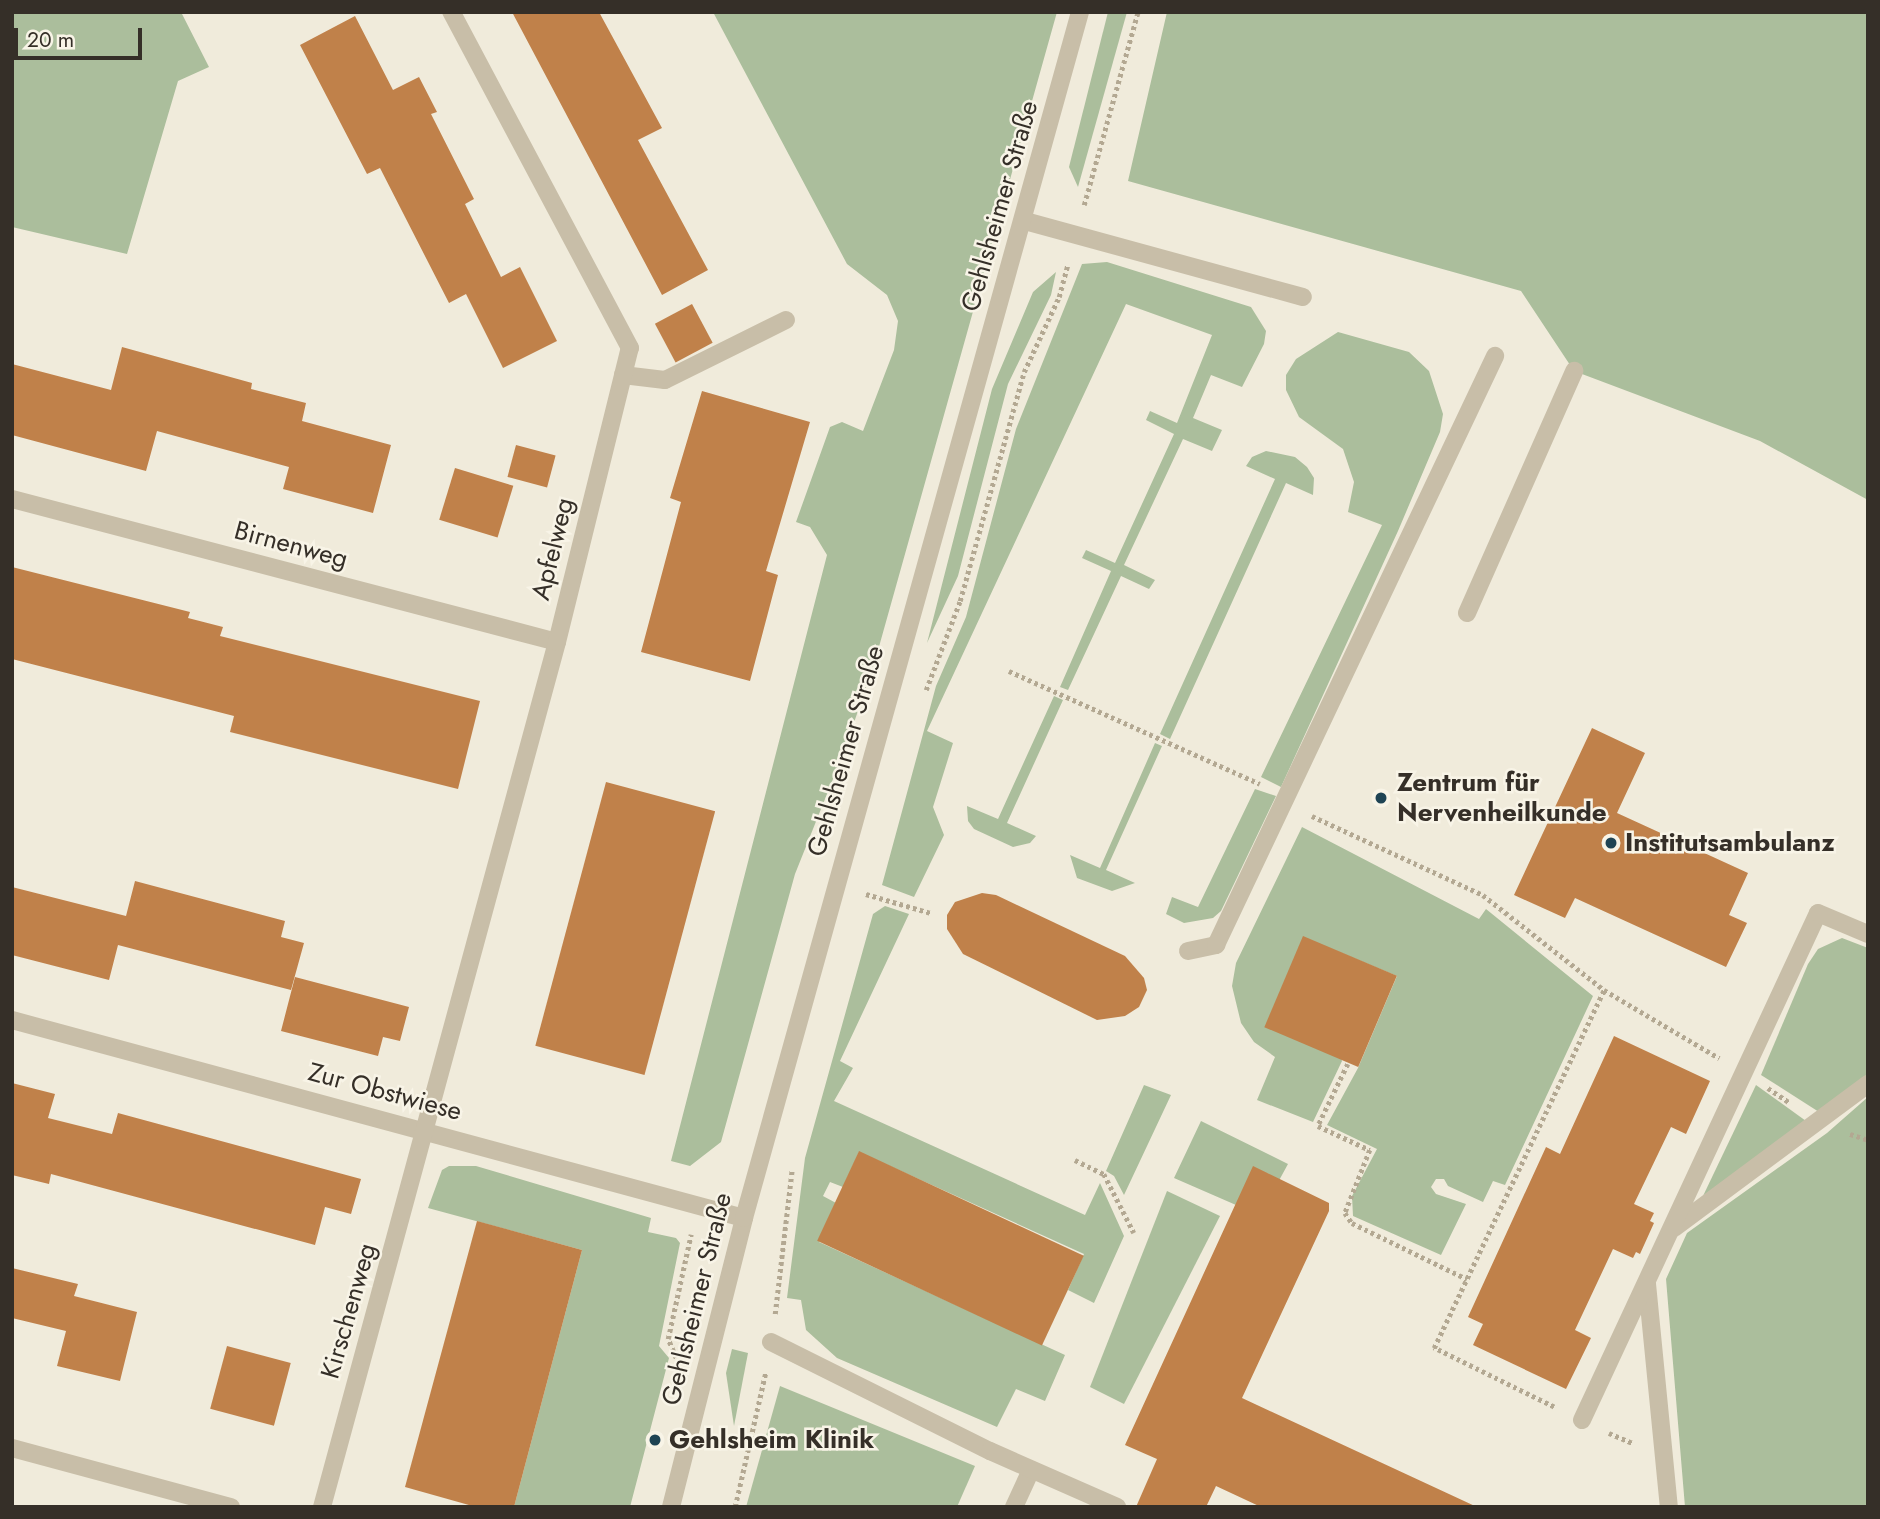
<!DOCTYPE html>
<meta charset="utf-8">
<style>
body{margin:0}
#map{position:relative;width:1880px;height:1519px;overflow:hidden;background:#f0ebdb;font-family:Jost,sans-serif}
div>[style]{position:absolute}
.green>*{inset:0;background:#abbe9c}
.building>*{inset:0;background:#c0814a;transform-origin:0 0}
.path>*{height:4.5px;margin-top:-2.25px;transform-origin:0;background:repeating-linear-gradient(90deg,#b3a892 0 3.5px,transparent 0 7px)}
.service>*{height:18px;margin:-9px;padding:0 9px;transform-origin:9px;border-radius:9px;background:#c8bea8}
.pedestrian>*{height:18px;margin:-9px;padding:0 9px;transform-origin:9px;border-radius:9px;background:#c8bea8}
.minor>*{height:18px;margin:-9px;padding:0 9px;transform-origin:9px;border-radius:9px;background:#c8bea8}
.tertiary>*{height:18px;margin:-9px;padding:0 9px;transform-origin:9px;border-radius:9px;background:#c8bea8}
.dots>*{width:19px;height:19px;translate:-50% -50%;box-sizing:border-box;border:4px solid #f8f4e7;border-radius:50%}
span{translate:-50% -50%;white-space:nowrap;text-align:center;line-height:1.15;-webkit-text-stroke:5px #f8f4e7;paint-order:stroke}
.street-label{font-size:26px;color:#352f28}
.poi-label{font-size:26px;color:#352f28;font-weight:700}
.left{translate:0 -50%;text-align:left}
.frame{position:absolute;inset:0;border:14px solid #352f28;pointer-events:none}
.scale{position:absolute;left:14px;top:28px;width:128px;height:32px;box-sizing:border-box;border:4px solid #352f28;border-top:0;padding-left:9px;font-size:21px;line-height:24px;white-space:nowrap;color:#352f28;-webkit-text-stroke:5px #f8f4e7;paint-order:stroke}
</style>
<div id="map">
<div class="green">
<div style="clip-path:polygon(12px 12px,181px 12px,209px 67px,178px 81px,127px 254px,12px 227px)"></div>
<div style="clip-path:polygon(713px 12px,1057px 12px,875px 661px,845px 749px,795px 874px,721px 1142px,690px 1166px,671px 1161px,827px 555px,810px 527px,796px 522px,830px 427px,842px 422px,863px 431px,894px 350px,898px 321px,887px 295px,847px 264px)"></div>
<div style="clip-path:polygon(1108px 12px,1127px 12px,1078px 187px,1069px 167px)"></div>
<div style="clip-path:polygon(1167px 12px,1868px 12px,1868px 500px,1760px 441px,1574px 371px,1521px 291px,1128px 181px)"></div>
<div style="clip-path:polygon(1107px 262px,1251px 307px,1266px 331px,1264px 344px,1242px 387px,1211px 375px,1193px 418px,1222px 430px,1212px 451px,1183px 439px,1124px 565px,1155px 580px,1149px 589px,1121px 576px,1068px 690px,1060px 687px,1111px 571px,1082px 558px,1086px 550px,1115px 563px,1174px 434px,1146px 420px,1150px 411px,1177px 423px,1212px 335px,1126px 304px,927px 731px,953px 743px,933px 807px,944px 835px,914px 897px,882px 885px,936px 686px,966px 617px,1016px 429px,1082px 264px)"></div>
<div style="clip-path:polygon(1056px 272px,1051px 295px,1008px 384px,958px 576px,927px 643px,992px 389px,1033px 292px)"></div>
<div style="clip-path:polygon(1338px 332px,1409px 352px,1429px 371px,1443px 414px,1440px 432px,1398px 531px,1281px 787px,1261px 777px,1382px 525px,1348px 512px,1354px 482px,1343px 449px,1299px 417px,1286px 390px,1286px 375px,1296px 359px)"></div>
<div style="clip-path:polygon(1266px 451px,1295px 457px,1307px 467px,1314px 478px,1313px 495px,1286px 483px,1170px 739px,1160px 734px,1275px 479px,1246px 466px,1252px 457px)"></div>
<div style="clip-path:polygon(1054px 696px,1063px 700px,1007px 823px,1036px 836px,1030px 843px,1013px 847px,974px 829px,968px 821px,967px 806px,998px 819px)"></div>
<div style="clip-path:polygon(1155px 743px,1162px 746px,1106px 870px,1135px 883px,1112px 891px,1077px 878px,1070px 855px,1100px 868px)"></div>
<div style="clip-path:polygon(1255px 789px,1276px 796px,1221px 911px,1213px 918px,1184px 923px,1166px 914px,1172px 897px,1198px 907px)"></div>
<div style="clip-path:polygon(1302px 827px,1479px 919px,1486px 909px,1593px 996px,1505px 1185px,1493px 1181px,1483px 1202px,1448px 1186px,1444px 1179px,1436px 1179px,1431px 1187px,1436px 1194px,1466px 1204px,1441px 1255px,1353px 1216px,1352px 1196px,1377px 1149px,1327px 1125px,1358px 1068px,1397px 976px,1303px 937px,1342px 1061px,1313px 1122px,1257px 1100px,1275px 1057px,1254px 1042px,1241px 1023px,1232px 986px,1236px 963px)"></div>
<div style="clip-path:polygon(885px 906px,909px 914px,840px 1061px,853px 1068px,834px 1101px,1085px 1215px,1100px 1183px,1124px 1236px,1094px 1303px,1068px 1290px,1084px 1254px,859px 1152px,843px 1187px,830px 1182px,823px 1196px,836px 1203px,819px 1242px,1065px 1355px,1045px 1401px,1016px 1389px,997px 1427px,837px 1358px,806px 1330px,801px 1300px,787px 1298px,805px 1158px,873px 914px)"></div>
<div style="clip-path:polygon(1842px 938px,1868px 948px,1868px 1074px,1819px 1112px,1761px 1075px,1808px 964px,1818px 949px)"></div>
<div style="clip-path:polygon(1144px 1085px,1171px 1095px,1124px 1195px,1114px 1176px,1106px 1171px)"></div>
<div style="clip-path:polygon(1756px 1085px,1806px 1121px,1703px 1196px)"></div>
<div style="clip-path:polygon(1868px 1097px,1868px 1507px,1685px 1507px,1666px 1279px,1687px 1233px,1827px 1133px)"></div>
<div style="clip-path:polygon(1201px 1121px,1288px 1164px,1276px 1186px,1269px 1174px,1256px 1170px,1236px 1205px,1174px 1178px)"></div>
<div style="clip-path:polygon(449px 1166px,476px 1166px,651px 1218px,648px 1232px,676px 1238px,680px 1243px,659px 1346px,669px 1358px,630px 1507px,514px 1507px,582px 1250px,428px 1208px,442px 1170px)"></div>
<div style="clip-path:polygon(1167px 1191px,1220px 1216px,1124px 1404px,1090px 1387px)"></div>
<div style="clip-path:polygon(732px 1349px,748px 1353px,734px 1426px,726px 1373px)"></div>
<div style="clip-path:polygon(780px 1386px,975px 1466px,957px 1507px,746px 1507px)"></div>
</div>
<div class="building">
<div style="clip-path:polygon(512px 12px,599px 12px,662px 128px,638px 140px,708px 270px,662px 295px)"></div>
<div style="clip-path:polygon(355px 16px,393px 90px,419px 77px,437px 112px,431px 114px,474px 199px,465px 204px,501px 277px,520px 267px,557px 341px,503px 368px,466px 294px,449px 303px,380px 168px,367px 174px,300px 45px)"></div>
<div style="left:692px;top:304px;width:44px;height:42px;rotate:62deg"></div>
<div style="clip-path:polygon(122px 347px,252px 383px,251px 389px,306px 403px,302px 421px,391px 445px,373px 513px,283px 489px,289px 467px,157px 431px,146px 471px,12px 435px,12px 364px,111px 390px)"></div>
<div style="clip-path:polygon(702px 391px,810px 422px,766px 571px,778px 575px,750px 681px,641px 652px,681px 502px,670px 498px)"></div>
<div style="left:516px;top:445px;width:41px;height:33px;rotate:15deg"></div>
<div style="left:455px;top:468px;width:61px;height:54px;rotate:17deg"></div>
<div style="clip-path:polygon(12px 567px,190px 612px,188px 618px,223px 627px,220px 636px,480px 701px,458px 789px,230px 732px,234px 716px,12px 659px)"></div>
<div style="clip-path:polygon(1592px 728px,1645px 753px,1617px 813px,1748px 873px,1729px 915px,1747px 923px,1726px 967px,1575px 898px,1565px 918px,1514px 895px)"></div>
<div style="left:606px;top:782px;width:113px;height:273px;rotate:15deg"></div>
<div style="clip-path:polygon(135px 881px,285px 921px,281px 937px,304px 943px,291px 990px,118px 945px,109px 980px,12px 955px,12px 887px,126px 916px)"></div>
<div style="clip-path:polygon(982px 893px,996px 895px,1125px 956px,1144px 978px,1147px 990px,1139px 1007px,1125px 1016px,1097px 1020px,963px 954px,947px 929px,947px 915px,955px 902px)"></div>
<div style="left:1303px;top:936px;width:102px;height:99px;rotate:23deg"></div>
<div style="clip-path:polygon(295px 977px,409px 1007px,400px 1041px,383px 1037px,378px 1056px,281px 1031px)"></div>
<div style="clip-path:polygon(1614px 1036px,1710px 1081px,1686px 1134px,1671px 1127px,1634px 1204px,1654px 1213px,1650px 1221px,1654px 1223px,1640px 1254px,1636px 1252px,1633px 1258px,1613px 1249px,1575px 1330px,1591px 1338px,1566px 1389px,1473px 1345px,1483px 1324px,1468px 1317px,1546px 1147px,1560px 1154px)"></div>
<div style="clip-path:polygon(12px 1083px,55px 1094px,48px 1118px,112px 1134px,118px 1113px,361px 1179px,351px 1214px,325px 1207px,315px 1245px,51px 1174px,49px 1184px,12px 1175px)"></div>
<div style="left:859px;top:1151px;width:248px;height:99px;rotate:25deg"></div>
<div style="clip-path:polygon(1253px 1166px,1329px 1203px,1329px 1211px,1242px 1398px,1477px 1507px,1261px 1507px,1216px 1486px,1206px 1507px,1136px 1507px,1157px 1459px,1125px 1445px)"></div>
<div style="clip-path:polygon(477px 1221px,582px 1250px,514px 1507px,476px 1507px,405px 1487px)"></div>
<div style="clip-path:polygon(12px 1268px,78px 1284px,74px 1296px,137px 1312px,120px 1381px,57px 1366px,66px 1331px,12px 1318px)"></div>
<div style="left:227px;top:1346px;width:66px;height:65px;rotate:15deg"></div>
</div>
<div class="path">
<div style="left:1084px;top:205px;width:200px;rotate:-74.4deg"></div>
<div style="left:1009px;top:671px;width:275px;rotate:24.2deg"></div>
<div style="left:926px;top:690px;width:95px;rotate:-69.1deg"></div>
<div style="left:960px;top:601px;width:238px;rotate:-74.4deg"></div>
<div style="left:1024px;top:372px;width:83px;rotate:-65deg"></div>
<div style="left:1059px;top:297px;width:34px;rotate:-75deg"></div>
<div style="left:1312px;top:816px;width:188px;rotate:24.8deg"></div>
<div style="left:1483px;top:895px;width:154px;rotate:38.1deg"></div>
<div style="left:866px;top:894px;width:68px;rotate:16.3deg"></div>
<div style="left:1348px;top:1064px;width:69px;rotate:115.8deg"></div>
<div style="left:1318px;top:1126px;width:57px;rotate:24.8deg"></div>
<div style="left:1370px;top:1150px;width:68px;rotate:111.6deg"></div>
<div style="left:1345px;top:1213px;width:12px;rotate:55deg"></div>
<div style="left:1352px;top:1223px;width:128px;rotate:26deg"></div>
<div style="left:1768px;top:1088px;width:27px;rotate:34deg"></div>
<div style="left:1850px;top:1134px;width:19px;rotate:18deg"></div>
<div style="left:1075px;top:1160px;width:32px;rotate:26deg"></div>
<div style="left:1104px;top:1174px;width:66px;rotate:63deg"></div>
<div style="left:775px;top:1314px;width:145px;rotate:-83.3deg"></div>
<div style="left:676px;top:1358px;width:21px;rotate:-113deg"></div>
<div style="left:668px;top:1339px;width:107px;rotate:-77.6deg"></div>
<div style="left:1554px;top:1407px;width:134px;rotate:-153.8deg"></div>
<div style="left:1434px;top:1348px;width:396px;rotate:-64.6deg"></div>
<div style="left:1604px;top:990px;width:134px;rotate:30.6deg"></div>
<div style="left:1609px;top:1433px;width:26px;rotate:23deg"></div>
<div style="left:735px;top:1507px;width:139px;rotate:-77.2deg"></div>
</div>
<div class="service">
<div style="left:1025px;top:221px;width:288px;rotate:15.3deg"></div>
<div style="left:623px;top:375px;width:42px;rotate:6.8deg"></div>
<div style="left:665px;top:380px;width:135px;rotate:-26.4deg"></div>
<div style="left:1467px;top:613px;width:265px;rotate:-66.1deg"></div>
<div style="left:1188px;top:951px;width:29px;rotate:-12deg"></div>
<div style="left:1216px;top:945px;width:652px;rotate:-64.65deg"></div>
<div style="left:1674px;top:1228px;width:242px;rotate:-36.6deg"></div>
<div style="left:1647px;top:1284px;width:224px;rotate:84.4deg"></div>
<div style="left:1582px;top:1420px;width:559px;rotate:-65.04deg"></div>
<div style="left:1818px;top:913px;width:54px;rotate:22.8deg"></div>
<div style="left:1014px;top:1507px;width:41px;rotate:-65.3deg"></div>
</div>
<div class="pedestrian">
<div style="left:771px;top:1342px;width:245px;rotate:26.5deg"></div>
<div style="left:990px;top:1451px;width:139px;rotate:23.8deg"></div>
</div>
<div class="minor">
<div style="left:12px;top:499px;width:563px;rotate:14.7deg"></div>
<div style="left:12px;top:1020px;width:758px;rotate:15.14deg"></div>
<div style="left:12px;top:1448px;width:227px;rotate:15.1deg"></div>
<div style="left:322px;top:1507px;width:896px;rotate:-74.8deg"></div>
<div style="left:557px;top:642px;width:303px;rotate:-76.1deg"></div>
<div style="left:630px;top:348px;width:381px;rotate:-118deg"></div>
</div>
<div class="tertiary">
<div style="left:671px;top:1507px;width:298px;rotate:-75.8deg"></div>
<div style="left:744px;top:1218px;width:1252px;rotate:-74.43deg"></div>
</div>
<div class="dots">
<div style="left:1381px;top:798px;background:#1f4454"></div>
<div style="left:1611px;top:843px;background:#1f4454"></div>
<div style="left:655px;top:1440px;background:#1f4454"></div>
</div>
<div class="street-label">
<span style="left:1000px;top:206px;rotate:-74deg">Gehlsheimer Straße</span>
<span style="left:291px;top:545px;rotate:15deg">Birnenweg</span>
<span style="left:553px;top:549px;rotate:-76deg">Apfelweg</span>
<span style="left:846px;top:751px;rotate:-74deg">Gehlsheimer Straße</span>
<span style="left:385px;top:1092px;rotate:15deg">Zur Obstwiese</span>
<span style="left:697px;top:1299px;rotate:-76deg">Gehlsheimer Straße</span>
<span style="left:349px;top:1311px;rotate:-74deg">Kirschenweg</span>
</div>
<div class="poi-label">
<span class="left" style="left:1397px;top:798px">Zentrum für<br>Nervenheilkunde</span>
<span class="left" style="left:1625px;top:843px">Institutsambulanz</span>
<span class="left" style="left:669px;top:1440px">Gehlsheim Klinik</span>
</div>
<div class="frame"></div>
<div class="scale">20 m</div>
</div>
